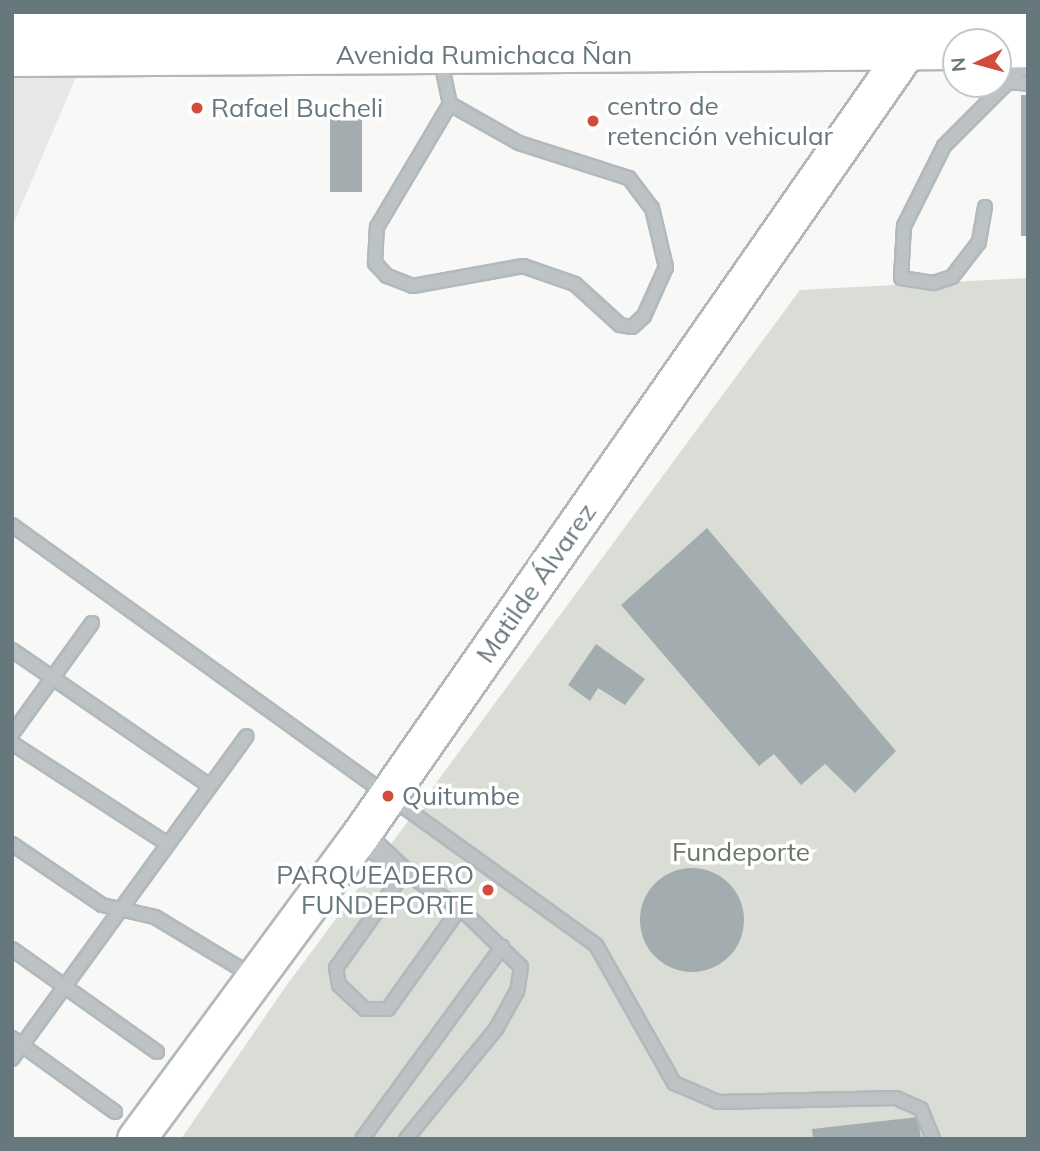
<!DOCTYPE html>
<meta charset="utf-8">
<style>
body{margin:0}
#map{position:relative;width:1040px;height:1151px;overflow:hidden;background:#f8f8f6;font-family:Mulish,sans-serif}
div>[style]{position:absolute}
.built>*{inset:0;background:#e6e8e6}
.green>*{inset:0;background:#d9ddd6}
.building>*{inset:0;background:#a3adb0;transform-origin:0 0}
.round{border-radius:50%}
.roads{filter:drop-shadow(2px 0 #b2b9bc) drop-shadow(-2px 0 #b2b9bc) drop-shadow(0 2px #b2b9bc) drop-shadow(0 -2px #b2b9bc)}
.lane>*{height:12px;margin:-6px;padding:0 6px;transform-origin:6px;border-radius:6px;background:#bdc3c5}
.secondary>*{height:37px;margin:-18.5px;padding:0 18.5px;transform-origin:18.5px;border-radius:18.5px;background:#fff}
.dots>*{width:19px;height:19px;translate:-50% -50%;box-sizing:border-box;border:4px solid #fff;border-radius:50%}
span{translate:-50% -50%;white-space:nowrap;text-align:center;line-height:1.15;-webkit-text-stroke:7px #fff;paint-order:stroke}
.street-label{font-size:26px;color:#66777e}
.poi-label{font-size:26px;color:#66777e}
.left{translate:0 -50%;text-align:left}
.right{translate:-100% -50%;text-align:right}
.park-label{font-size:26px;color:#6a7765}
.frame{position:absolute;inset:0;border:14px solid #66777e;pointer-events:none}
.north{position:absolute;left:942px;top:28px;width:70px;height:70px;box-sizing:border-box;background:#fff;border:2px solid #c2c9cb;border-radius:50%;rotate:265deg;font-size:19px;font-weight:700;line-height:28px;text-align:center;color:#66777e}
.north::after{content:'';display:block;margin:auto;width:24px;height:32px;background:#d24c3c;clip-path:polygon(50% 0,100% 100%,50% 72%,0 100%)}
</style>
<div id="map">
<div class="built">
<div style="clip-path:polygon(12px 73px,77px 75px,12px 227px)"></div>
</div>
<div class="green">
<div style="clip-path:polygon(1028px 278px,1028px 1139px,181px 1139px,284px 989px,800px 290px)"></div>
</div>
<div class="building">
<div style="left:1021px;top:95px;width:7px;height:141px"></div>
<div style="left:330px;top:118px;width:32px;height:74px"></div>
<div style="clip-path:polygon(707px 528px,896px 751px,855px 793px,825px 764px,801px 785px,774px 754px,759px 766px,621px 605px)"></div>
<div style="clip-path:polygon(596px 644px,645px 679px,625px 705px,598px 688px,590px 701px,568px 685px)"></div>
<div class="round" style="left:640px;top:868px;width:104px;height:104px"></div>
<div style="clip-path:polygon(918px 1117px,921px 1139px,813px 1139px,812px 1129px)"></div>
</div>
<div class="roads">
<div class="lane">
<div style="left:440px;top:57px;width:48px;rotate:78deg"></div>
<div style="left:450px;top:104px;width:79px;rotate:29.5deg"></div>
<div style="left:519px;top:143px;width:115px;rotate:17.7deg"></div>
<div style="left:629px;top:178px;width:38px;rotate:53deg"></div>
<div style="left:652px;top:208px;width:61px;rotate:76.7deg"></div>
<div style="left:666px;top:267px;width:54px;rotate:114.2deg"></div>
<div style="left:644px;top:316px;width:16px;rotate:137deg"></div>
<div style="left:632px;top:327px;width:12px;rotate:-171deg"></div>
<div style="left:620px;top:325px;width:61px;rotate:-137.7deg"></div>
<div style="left:575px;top:284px;width:55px;rotate:-160.9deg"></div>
<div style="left:523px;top:266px;width:112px;rotate:169.7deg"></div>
<div style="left:413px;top:286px;width:28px;rotate:-159deg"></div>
<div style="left:387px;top:276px;width:18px;rotate:-133deg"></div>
<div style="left:375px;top:263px;width:36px;rotate:-87deg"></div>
<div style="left:377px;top:227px;width:143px;rotate:-59.3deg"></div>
<div style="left:1007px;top:82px;width:21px;rotate:5deg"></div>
<div style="left:985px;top:207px;width:36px;rotate:100deg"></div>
<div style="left:979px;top:242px;width:44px;rotate:127.6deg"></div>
<div style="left:952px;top:277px;width:20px;rotate:162deg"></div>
<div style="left:933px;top:283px;width:32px;rotate:-171deg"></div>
<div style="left:901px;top:278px;width:52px;rotate:-86.7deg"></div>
<div style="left:904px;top:226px;width:89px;rotate:-63.4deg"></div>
<div style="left:944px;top:146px;width:119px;rotate:-45deg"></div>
<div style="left:12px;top:525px;width:719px;rotate:35.72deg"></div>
<div style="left:596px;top:945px;width:159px;rotate:60.5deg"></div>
<div style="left:674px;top:1083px;width:48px;rotate:23.4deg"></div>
<div style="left:718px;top:1102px;width:178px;rotate:-1.3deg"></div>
<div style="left:896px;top:1098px;width:27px;rotate:24deg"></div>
<div style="left:921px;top:1109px;width:32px;rotate:68deg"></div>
<div style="left:12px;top:650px;width:240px;rotate:34.5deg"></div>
<div style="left:12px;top:734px;width:137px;rotate:-54.2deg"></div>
<div style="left:12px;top:743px;width:184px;rotate:33deg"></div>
<div style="left:366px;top:832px;width:55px;rotate:43.5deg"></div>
<div style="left:358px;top:843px;width:121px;rotate:32.5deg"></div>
<div style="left:460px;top:908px;width:85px;rotate:44deg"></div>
<div style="left:521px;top:967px;width:24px;rotate:99deg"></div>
<div style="left:517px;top:991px;width:43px;rotate:118.9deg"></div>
<div style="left:496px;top:1029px;width:142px;rotate:129.3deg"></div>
<div style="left:12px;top:844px;width:109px;rotate:34.1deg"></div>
<div style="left:102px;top:905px;width:54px;rotate:12.8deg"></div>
<div style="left:155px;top:917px;width:112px;rotate:31.1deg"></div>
<div style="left:406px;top:870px;width:120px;rotate:125.5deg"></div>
<div style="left:336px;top:968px;width:17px;rotate:80deg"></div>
<div style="left:339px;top:985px;width:35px;rotate:43deg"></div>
<div style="left:365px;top:1009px;width:23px"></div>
<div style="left:388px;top:1009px;width:124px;rotate:-54.5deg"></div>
<div style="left:12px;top:949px;width:178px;rotate:35.4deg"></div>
<div style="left:12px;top:1038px;width:127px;rotate:35.7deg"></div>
<div style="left:12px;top:1059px;width:399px;rotate:-54deg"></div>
<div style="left:362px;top:1139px;width:238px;rotate:-53.9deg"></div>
</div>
<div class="secondary">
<div style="left:12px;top:23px;width:1016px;rotate:-0.56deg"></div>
<div style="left:998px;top:49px;width:30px;rotate:-2deg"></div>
<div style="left:12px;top:57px;width:944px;rotate:-0.42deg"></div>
<div style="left:136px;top:1139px;width:370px;rotate:-53.6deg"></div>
<div style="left:356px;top:841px;width:963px;rotate:-55.15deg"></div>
<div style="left:906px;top:51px;width:38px;rotate:-87deg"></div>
</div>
</div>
<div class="dots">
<div style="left:197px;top:108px;background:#d24c3c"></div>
<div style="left:593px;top:121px;background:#d24c3c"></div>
<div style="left:388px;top:796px;background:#d24c3c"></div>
<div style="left:488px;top:890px;background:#d24c3c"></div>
</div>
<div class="street-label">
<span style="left:484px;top:55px">Avenida Rumichaca Ñan</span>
<span style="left:536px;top:583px;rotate:-55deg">Matilde Álvarez</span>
</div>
<div class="poi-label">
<span class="left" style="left:607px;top:121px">centro de<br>retención vehicular</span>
<span class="left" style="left:211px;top:108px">Rafael Bucheli</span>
<span class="left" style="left:402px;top:796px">Quitumbe</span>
<span class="right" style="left:474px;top:890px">PARQUEADERO<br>FUNDEPORTE</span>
</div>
<div class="park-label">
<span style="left:741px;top:852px">Fundeporte</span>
</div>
<div class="frame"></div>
<div class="north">N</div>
</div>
